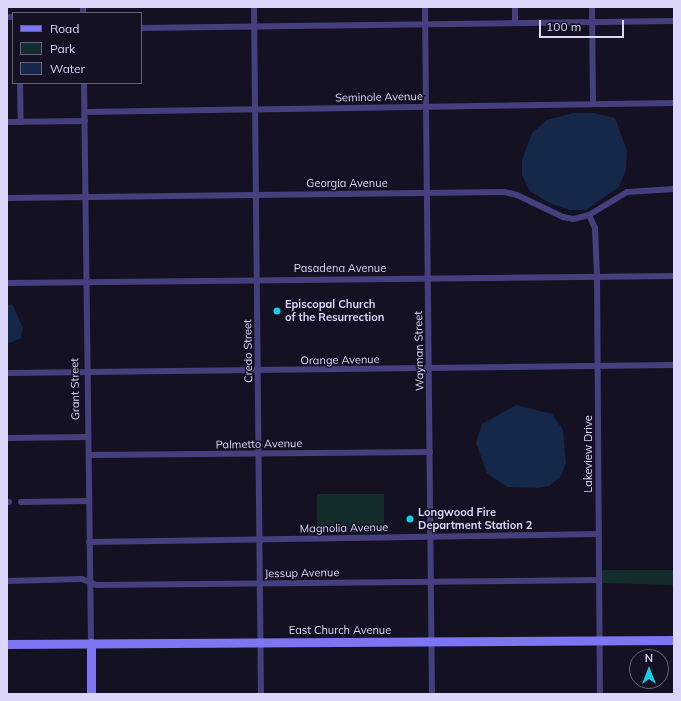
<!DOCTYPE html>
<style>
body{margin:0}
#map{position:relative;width:681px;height:701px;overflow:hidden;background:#141123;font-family:Mulish,sans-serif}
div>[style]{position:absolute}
.green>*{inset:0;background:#142d2c;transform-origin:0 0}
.water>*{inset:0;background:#152849}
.street>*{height:6px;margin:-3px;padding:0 3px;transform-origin:3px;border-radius:3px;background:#44407e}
.secondary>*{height:9px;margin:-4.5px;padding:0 4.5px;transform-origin:4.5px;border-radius:4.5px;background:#7d76f2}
.dots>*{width:11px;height:11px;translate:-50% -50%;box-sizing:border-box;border:2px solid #141123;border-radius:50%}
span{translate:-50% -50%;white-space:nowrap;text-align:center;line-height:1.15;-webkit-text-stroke:3px #141123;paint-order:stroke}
.street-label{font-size:11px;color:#dcd6fb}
.poi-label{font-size:11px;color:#dcd6fb;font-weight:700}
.left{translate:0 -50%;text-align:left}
.frame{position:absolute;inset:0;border:8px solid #dcd6fb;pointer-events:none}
.legend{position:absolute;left:12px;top:12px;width:130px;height:72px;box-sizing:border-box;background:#141123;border:1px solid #646079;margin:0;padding:5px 7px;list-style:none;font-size:12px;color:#dcd6fb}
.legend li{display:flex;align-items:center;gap:8px;height:20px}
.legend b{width:20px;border:1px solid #646079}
.north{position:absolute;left:629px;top:649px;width:40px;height:40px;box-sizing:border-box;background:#141123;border:1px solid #646079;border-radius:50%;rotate:0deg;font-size:11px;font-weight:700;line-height:16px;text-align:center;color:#dcd6fb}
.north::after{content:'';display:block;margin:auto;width:14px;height:18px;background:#16cde8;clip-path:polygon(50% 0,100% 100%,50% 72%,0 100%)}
.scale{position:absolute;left:539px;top:20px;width:85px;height:18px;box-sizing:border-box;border:2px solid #dcd6fb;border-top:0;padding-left:5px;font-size:12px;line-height:14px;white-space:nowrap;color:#dcd6fb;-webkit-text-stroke:3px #141123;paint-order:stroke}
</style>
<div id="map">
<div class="green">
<div style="left:384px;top:494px;width:39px;height:67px;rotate:90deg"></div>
<div style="clip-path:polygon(601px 570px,674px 570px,674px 585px,602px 583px)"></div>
</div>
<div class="water">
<div style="clip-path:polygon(573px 113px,593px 113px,615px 118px,627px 151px,626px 170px,619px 187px,586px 210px,570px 210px,549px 203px,530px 191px,522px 175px,522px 160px,532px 133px,547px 120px)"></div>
<div style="clip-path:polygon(12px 304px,23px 328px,21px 338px,7px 344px,7px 305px)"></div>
<div style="clip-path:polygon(516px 405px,552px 414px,563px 430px,566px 463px,561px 476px,549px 486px,538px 488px,507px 487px,487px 473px,476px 443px,482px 424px)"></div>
</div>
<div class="street">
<div style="left:254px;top:7px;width:687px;rotate:89.42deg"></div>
<div style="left:425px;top:7px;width:687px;rotate:89.42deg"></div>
<div style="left:515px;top:7px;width:16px;rotate:90deg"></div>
<div style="left:592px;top:7px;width:97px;rotate:89.4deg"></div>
<div style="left:83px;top:13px;width:6px;rotate:-90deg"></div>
<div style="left:7px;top:17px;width:6px"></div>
<div style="left:141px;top:28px;width:533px;rotate:-0.75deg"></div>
<div style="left:20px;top:83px;width:39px;rotate:89deg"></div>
<div style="left:84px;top:83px;width:560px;rotate:89.28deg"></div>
<div style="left:85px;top:112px;width:589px;rotate:-0.88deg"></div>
<div style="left:7px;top:122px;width:78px;rotate:-0.7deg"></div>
<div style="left:7px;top:198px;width:497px;rotate:-0.7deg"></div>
<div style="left:504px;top:192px;width:13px;rotate:13deg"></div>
<div style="left:517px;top:195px;width:51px;rotate:25.6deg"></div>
<div style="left:563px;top:217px;width:10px;rotate:11deg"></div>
<div style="left:573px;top:219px;width:16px;rotate:-14deg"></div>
<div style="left:589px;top:215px;width:44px;rotate:-31.2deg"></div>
<div style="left:627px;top:192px;width:47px;rotate:-3.7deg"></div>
<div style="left:589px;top:215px;width:14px;rotate:65deg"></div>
<div style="left:595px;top:228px;width:48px;rotate:87.6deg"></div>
<div style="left:597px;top:276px;width:418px;rotate:89.6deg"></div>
<div style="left:7px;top:283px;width:667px;rotate:-0.6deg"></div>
<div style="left:7px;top:373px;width:667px;rotate:-0.69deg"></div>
<div style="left:7px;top:438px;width:81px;rotate:-0.7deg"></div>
<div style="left:89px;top:455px;width:341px;rotate:-0.5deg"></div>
<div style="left:7px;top:502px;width:2px"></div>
<div style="left:21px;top:502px;width:68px;rotate:-0.8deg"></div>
<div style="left:89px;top:542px;width:509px;rotate:-0.9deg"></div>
<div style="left:7px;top:581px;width:75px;rotate:-1.5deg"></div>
<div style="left:82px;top:579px;width:15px;rotate:23deg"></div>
<div style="left:96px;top:585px;width:503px;rotate:-0.57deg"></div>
</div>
<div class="secondary">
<div style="left:91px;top:643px;width:51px;rotate:90deg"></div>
<div style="left:7px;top:644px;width:667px;rotate:-0.34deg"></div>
</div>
<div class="dots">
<div style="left:277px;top:311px;background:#16cde8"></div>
<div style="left:410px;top:519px;background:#16cde8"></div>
</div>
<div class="street-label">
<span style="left:379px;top:97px;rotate:-1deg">Seminole Avenue</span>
<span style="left:347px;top:183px">Georgia Avenue</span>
<span style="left:340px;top:268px">Pasadena Avenue</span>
<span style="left:248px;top:351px;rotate:-91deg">Credo Street</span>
<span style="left:419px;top:351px;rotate:-91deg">Wayman Street</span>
<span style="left:340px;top:360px;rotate:-1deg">Orange Avenue</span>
<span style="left:75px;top:389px;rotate:-91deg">Grant Street</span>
<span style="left:259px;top:444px;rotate:-1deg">Palmetto Avenue</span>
<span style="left:588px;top:454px;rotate:-90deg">Lakeview Drive</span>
<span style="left:344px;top:528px;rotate:-1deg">Magnolia Avenue</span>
<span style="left:302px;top:573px;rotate:-1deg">Jessup Avenue</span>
<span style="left:340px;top:630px">East Church Avenue</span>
</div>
<div class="poi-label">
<span class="left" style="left:285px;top:311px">Episcopal Church<br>of the Resurrection</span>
<span class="left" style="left:418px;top:519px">Longwood Fire<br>Department Station 2</span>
</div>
<div class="frame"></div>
<ul class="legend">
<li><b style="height:5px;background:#7d76f2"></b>Road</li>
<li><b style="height:11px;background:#142d2c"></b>Park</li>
<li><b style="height:11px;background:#152849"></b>Water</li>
</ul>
<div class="north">N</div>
<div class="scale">100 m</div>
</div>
